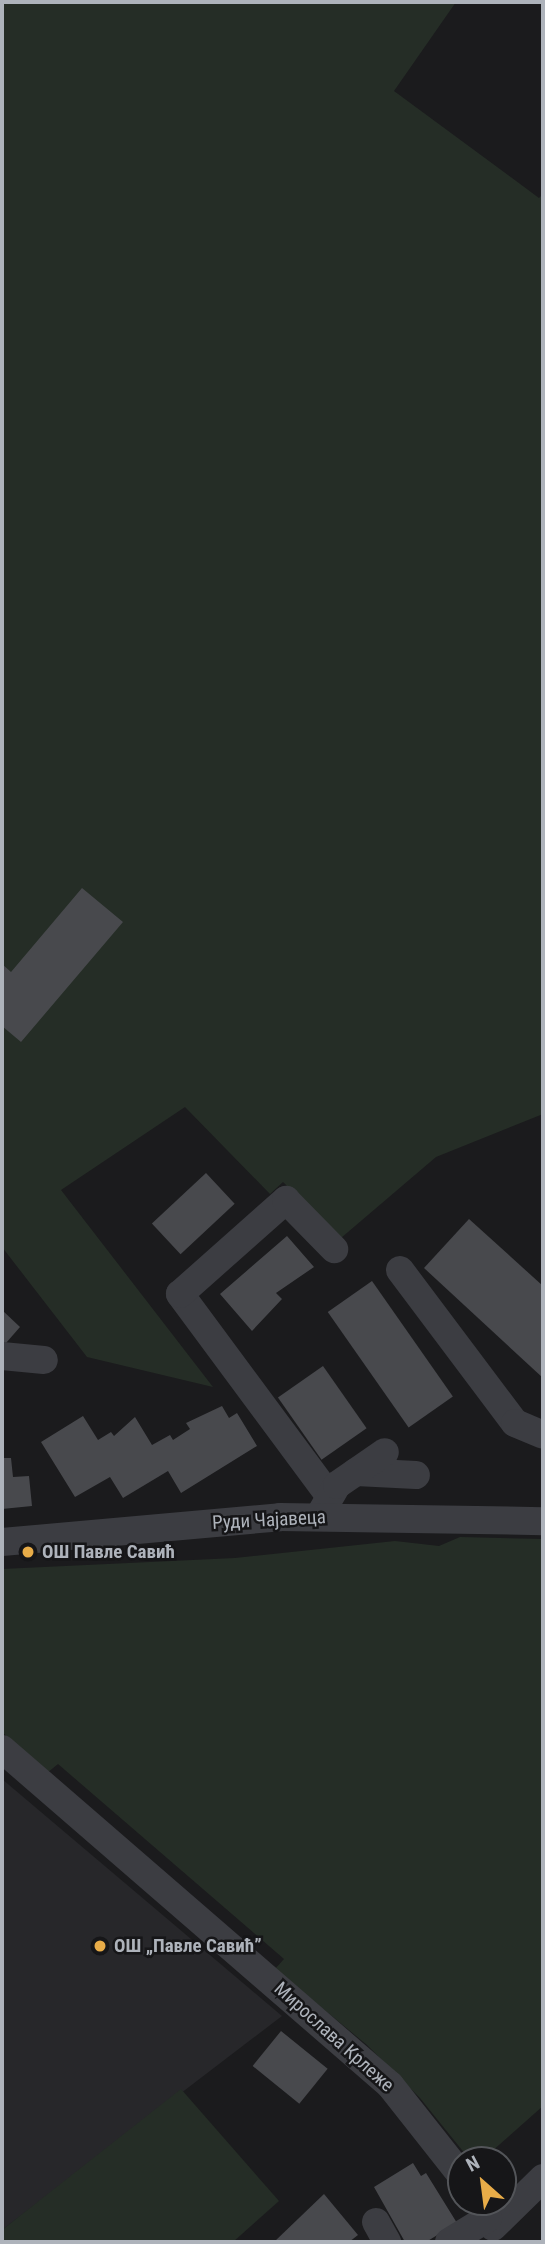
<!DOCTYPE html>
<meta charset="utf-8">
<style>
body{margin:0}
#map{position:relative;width:545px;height:2244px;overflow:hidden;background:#1b1b1d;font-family:"Roboto Condensed",sans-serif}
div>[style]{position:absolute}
.built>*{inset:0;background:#27272a}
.green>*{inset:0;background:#252d26}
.building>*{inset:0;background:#48494d;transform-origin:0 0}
.minor>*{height:28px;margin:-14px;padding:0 14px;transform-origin:14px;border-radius:14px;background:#3c3d42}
.dots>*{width:19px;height:19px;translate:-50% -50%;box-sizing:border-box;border:4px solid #161618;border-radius:50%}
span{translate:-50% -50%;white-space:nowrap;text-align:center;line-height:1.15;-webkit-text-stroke:5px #161618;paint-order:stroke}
.street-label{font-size:19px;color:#aeb3bb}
.poi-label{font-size:19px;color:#aeb3bb;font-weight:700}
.left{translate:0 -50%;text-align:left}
.frame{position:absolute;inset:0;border:4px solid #aeb3bb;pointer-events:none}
.north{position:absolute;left:447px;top:2146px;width:70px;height:70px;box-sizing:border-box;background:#161618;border:2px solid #535559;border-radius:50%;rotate:332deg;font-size:19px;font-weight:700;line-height:28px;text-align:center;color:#aeb3bb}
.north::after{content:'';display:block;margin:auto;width:24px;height:32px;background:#e8ac48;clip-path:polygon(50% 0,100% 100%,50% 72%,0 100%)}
</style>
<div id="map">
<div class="built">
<div style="clip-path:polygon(2px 1779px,282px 2016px,2px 2230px)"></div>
</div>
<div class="green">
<div style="clip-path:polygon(2px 2px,456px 2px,394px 91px,539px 198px,543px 194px,543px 1114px,436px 1157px,341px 1238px,283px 1182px,270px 1194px,185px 1107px,61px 1190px,213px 1387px,87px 1357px,2px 1247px)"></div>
<div style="clip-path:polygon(460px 1537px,543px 1539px,543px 2106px,482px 2160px,470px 2160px,420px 2098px,367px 2045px,275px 1969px,284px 1959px,58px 1764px,47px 1773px,2px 1732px,2px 1569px,235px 1558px,395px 1541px,439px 1546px)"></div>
<div style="clip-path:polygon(181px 2089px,279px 2201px,233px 2242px,2px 2242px,2px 2230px)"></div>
</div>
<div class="building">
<div style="clip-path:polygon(82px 888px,123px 922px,21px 1042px,2px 1026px,2px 964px,11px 972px)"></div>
<div style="left:206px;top:1173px;width:42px;height:74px;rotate:47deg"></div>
<div style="clip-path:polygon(469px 1219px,543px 1286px,543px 1378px,424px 1268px)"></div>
<div style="clip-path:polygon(287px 1236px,314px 1267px,276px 1293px,282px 1299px,252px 1331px,220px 1294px)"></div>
<div style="left:372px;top:1281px;width:141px;height:54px;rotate:55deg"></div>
<div style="clip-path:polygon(2px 1310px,20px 1327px,6px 1343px,2px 1342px)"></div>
<div style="left:323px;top:1366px;width:76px;height:55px;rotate:55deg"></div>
<div style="clip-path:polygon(222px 1406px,229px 1418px,237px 1413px,257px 1446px,181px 1493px,168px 1471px,123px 1498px,110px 1477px,75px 1497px,41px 1442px,83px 1416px,98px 1440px,111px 1432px,114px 1436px,135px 1417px,152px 1445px,170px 1435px,173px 1440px,190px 1429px,186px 1423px)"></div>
<div style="clip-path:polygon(2px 1458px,11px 1458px,13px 1477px,29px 1476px,32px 1506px,2px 1509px)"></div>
<div style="left:281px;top:2031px;width:60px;height:45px;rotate:39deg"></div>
<div style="clip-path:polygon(413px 2163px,421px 2176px,426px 2173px,457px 2223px,426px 2242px,405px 2242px,374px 2187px)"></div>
<div style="clip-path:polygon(324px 2194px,358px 2235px,349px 2242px,274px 2242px)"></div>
</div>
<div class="minor">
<div style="left:400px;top:1270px;width:191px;rotate:53.1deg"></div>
<div style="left:515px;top:1423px;width:30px;rotate:23deg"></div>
<div style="left:2px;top:1356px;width:42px;rotate:5.4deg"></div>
<div style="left:356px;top:1472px;width:60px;rotate:2.9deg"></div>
<div style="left:328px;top:1494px;width:249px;rotate:-126.5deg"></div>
<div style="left:180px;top:1294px;width:142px;rotate:-41.6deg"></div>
<div style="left:286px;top:1200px;width:69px;rotate:45.6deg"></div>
<div style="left:322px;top:1511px;width:30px;rotate:-60deg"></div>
<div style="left:337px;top:1485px;width:58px;rotate:-34.5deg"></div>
<div style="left:2px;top:1542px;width:279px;rotate:-5.1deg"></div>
<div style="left:280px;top:1517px;width:263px;rotate:0.9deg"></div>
<div style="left:2px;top:1749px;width:513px;rotate:40.89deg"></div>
<div style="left:390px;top:2085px;width:115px;rotate:51.7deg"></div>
<div style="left:376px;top:2222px;width:23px;rotate:61deg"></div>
<div style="left:493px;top:2227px;width:70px;rotate:-44.4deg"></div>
<div style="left:449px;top:2242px;width:46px;rotate:-31.6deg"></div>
</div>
<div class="dots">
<div style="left:28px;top:1552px;background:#e8ac48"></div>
<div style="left:100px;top:1946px;background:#e8ac48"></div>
</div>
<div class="street-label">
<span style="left:269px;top:1520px;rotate:-3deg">Руди Чајавеца</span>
<span style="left:334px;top:2037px;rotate:42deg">Мирослава Крлеже</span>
</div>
<div class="poi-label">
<span class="left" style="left:42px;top:1552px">ОШ Павле Савић</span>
<span class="left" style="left:114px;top:1946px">ОШ „Павле Савић”</span>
</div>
<div class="frame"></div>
<div class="north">N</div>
</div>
